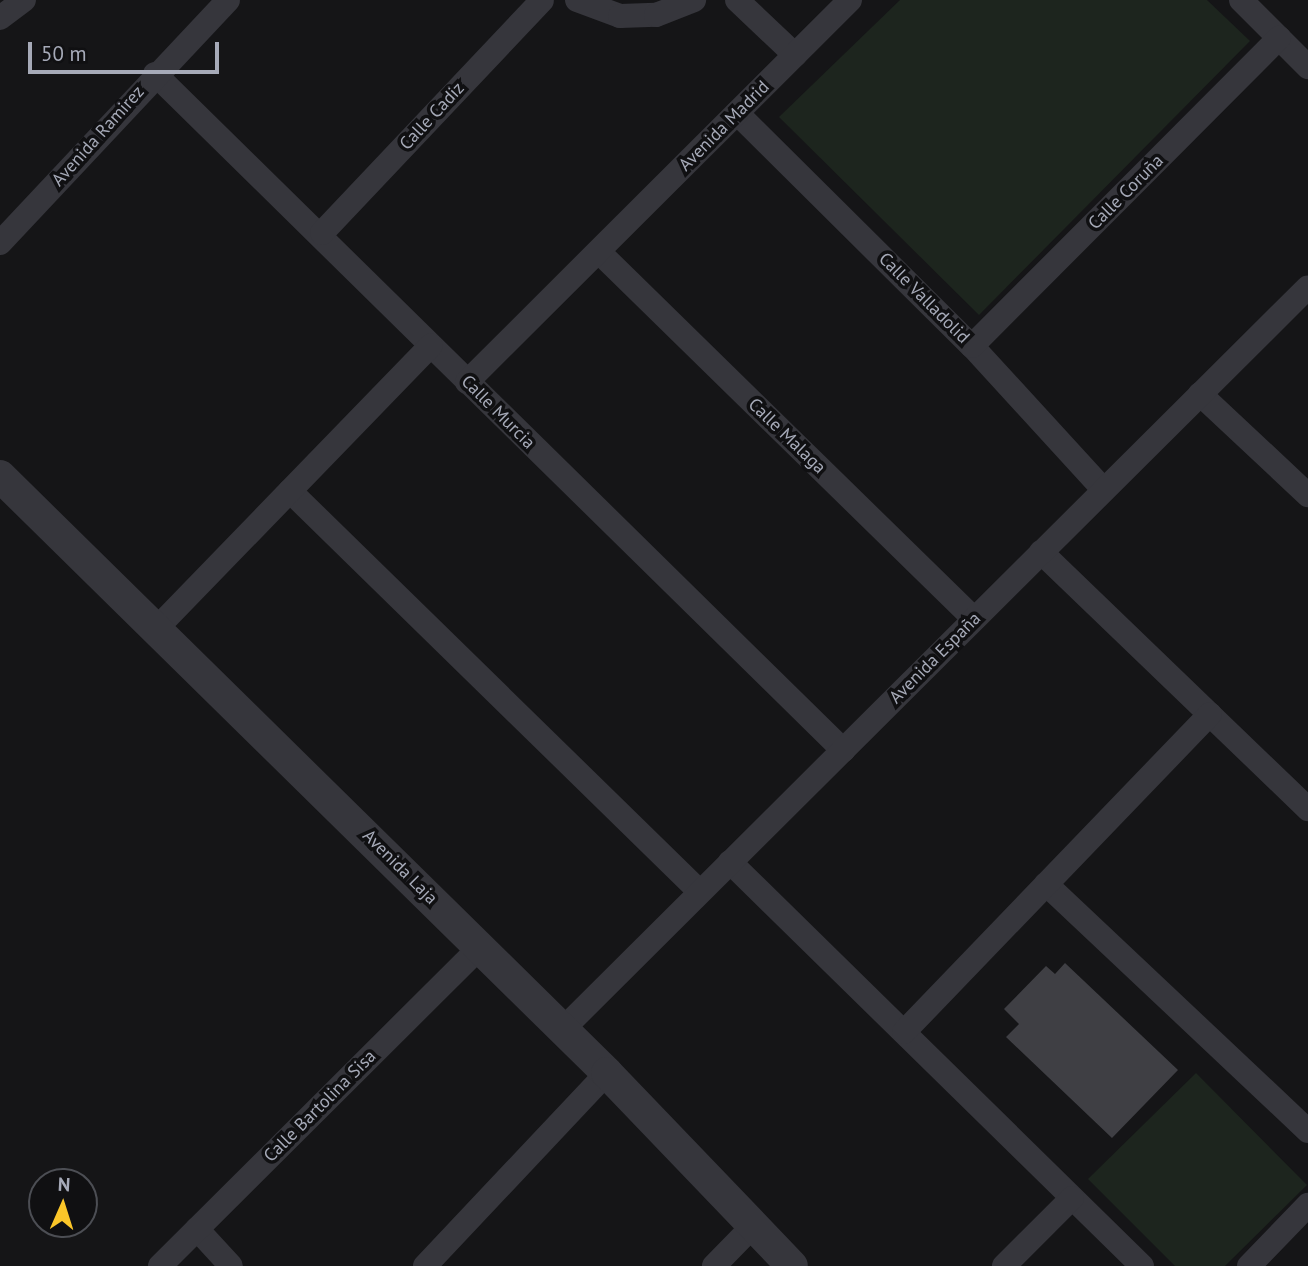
<!DOCTYPE html>
<meta charset="utf-8">
<style>
body{margin:0}
#map{position:relative;width:1308px;height:1266px;overflow:hidden;background:#151517;font-family:"PT Sans",sans-serif}
div>[style]{position:absolute}
.green>*{inset:0;background:#1d251e}
.building>*{inset:0;background:#3f3f44}
.minor>*{height:24px;margin:-12px;padding:0 12px;transform-origin:12px;border-radius:12px;background:#36363c}
.tertiary>*{height:32px;margin:-16px;padding:0 16px;transform-origin:16px;border-radius:16px;background:#36363c}
span{translate:-50% -50%;white-space:nowrap;text-align:center;line-height:1.15;-webkit-text-stroke:7px #101012;paint-order:stroke}
.street-label{font-size:18px;color:#a6aab8}
.north{position:absolute;left:28px;top:1168px;width:70px;height:70px;box-sizing:border-box;background:#101012;border:2px solid #4c4e54;border-radius:50%;rotate:3deg;font-size:19px;font-weight:700;line-height:28px;text-align:center;color:#a6aab8}
.north::after{content:'';display:block;margin:auto;width:24px;height:32px;background:#fbc629;clip-path:polygon(50% 0,100% 100%,50% 72%,0 100%)}
.scale{position:absolute;left:28px;top:42px;width:191px;height:32px;box-sizing:border-box;border:4px solid #a6aab8;border-top:0;padding-left:9px;font-size:21px;line-height:24px;white-space:nowrap;color:#a6aab8;-webkit-text-stroke:5px #101012;paint-order:stroke}
</style>
<div id="map">
<div class="green">
<div style="clip-path:polygon(900px 0,1207px 0,1250px 41px,979px 315px,779px 117px)"></div>
<div style="clip-path:polygon(1196px 1073px,1307px 1185px,1225px 1266px,1175px 1266px,1088px 1179px)"></div>
</div>
<div class="building">
<div style="clip-path:polygon(1065px 963px,1178px 1070px,1112px 1138px,1006px 1037px,1019px 1024px,1004px 1009px,1046px 966px,1055px 974px)"></div>
</div>
<div class="minor">
<div style="left:577px;top:0;width:46px;rotate:20.4deg"></div>
<div style="left:620px;top:16px;width:36px;rotate:-2deg"></div>
<div style="left:656px;top:15px;width:41px;rotate:-21.5deg"></div>
<div style="left:737px;top:0;width:80px;rotate:43.5deg"></div>
<div style="left:1241px;top:0;width:95px;rotate:45deg"></div>
<div style="left:0;top:18px;width:30px;rotate:-37deg"></div>
<div style="left:155px;top:74px;width:965px;rotate:44.5deg"></div>
<div style="left:737px;top:113px;width:331px;rotate:44.8deg"></div>
<div style="left:972px;top:346px;width:195px;rotate:47.5deg"></div>
<div style="left:322px;top:233px;width:320px;rotate:-46.6deg"></div>
<div style="left:0;top:243px;width:333px;rotate:-46.8deg"></div>
<div style="left:599px;top:252px;width:525px;rotate:44.38deg"></div>
<div style="left:972px;top:346px;width:435px;rotate:-45.1deg"></div>
<div style="left:467px;top:382px;width:541px;rotate:-44.93deg"></div>
<div style="left:1200px;top:394px;width:148px;rotate:43.1deg"></div>
<div style="left:290px;top:491px;width:573px;rotate:44.36deg"></div>
<div style="left:1041px;top:552px;width:371px;rotate:43.9deg"></div>
<div style="left:158px;top:627px;width:392px;rotate:-45.9deg"></div>
<div style="left:730px;top:862px;width:577px;rotate:44.44deg"></div>
<div style="left:1046px;top:884px;width:360px;rotate:43.3deg"></div>
<div style="left:563px;top:1029px;width:1051px;rotate:-44.88deg"></div>
<div style="left:904px;top:1032px;width:441px;rotate:-46.1deg"></div>
<div style="left:197px;top:1229px;width:50px;rotate:47.4deg"></div>
<div style="left:160px;top:1266px;width:452px;rotate:-44.9deg"></div>
<div style="left:425px;top:1266px;width:265px;rotate:-46.7deg"></div>
<div style="left:714px;top:1266px;width:57px;rotate:-45.7deg"></div>
<div style="left:1004px;top:1266px;width:96px;rotate:-45deg"></div>
<div style="left:1249px;top:1266px;width:85px;rotate:-46deg"></div>
</div>
<div class="tertiary">
<div style="left:0;top:476px;width:851px;rotate:44.52deg"></div>
<div style="left:607px;top:1073px;width:267px;rotate:46.2deg"></div>
</div>
<div class="street-label">
<span style="left:432px;top:116px;rotate:-47deg">Calle Cadiz</span>
<span style="left:724px;top:126px;rotate:-45deg">Avenida Madrid</span>
<span style="left:98px;top:136px;rotate:-48deg">Avenida Ramirez</span>
<span style="left:1126px;top:192px;rotate:-45deg">Calle Coruña</span>
<span style="left:924px;top:298px;rotate:45deg">Calle Valladolid</span>
<span style="left:498px;top:412px;rotate:45deg">Calle Murcia</span>
<span style="left:787px;top:436px;rotate:44deg">Calle Malaga</span>
<span style="left:935px;top:658px;rotate:-45deg">Avenida España</span>
<span style="left:400px;top:867px;rotate:45deg">Avenida Laja</span>
<span style="left:320px;top:1106px;rotate:-45deg">Calle Bartolina Sisa</span>
</div>
<div class="north">N</div>
<div class="scale">50 m</div>
</div>
